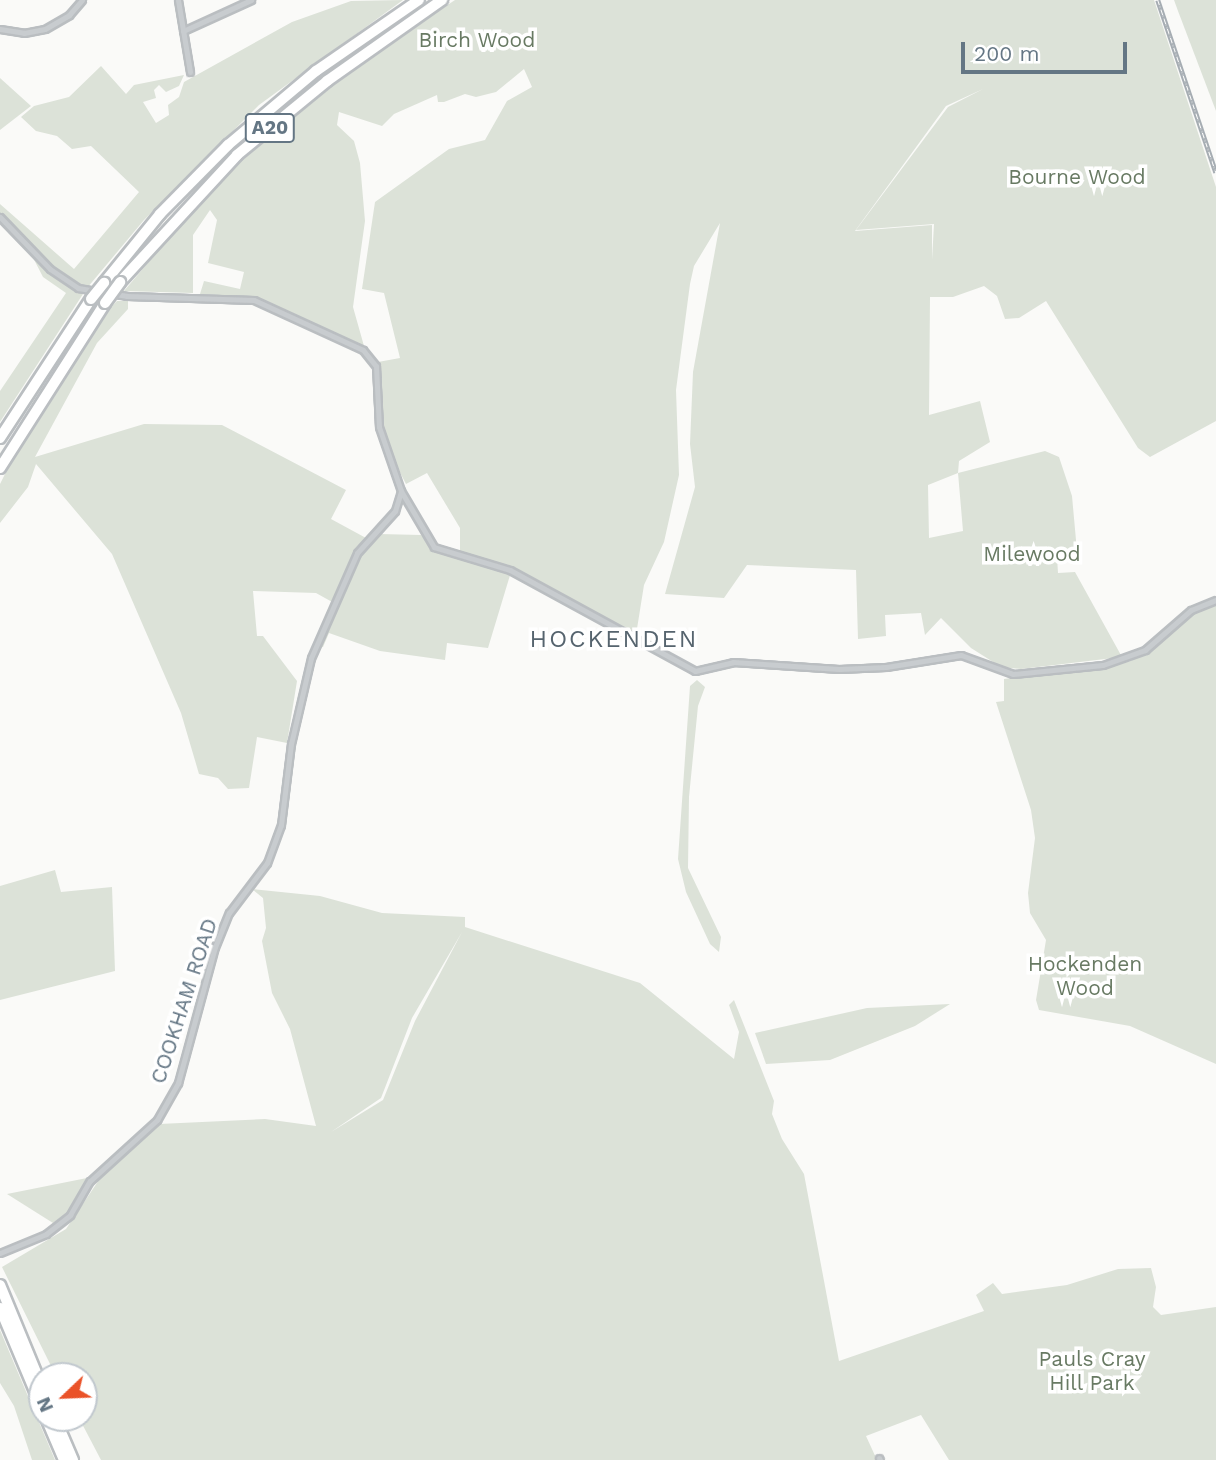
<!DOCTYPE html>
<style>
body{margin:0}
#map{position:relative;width:1216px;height:1460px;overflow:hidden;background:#fafaf8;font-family:"Work Sans",sans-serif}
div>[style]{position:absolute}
.green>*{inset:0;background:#dce2d8}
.roads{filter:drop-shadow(2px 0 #babec1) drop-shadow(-2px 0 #babec1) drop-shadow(0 2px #babec1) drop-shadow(0 -2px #babec1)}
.street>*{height:5px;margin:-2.5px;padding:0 2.5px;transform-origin:2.5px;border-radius:2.5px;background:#c8cccf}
.highway>*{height:10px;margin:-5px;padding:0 5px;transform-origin:5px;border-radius:5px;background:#fff}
.rail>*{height:4.5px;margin-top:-2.25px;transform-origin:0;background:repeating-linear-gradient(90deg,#fff 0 5px,#a6adb3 0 10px);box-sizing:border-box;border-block:2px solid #a6adb3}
.bridges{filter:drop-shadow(2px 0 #babec1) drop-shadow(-2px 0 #babec1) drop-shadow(0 2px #babec1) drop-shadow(0 -2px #babec1)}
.highway-bridge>*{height:10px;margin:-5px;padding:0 5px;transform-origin:5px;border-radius:5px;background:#fff}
span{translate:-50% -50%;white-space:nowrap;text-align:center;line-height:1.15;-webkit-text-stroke:7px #fff;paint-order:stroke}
.shield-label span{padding:2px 5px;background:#fff;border:2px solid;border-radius:5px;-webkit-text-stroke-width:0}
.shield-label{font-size:19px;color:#647684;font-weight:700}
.park-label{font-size:21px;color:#687a63}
.street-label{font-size:21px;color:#647684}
.quarter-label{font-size:24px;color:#56646e;letter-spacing:2px}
.north{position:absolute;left:28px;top:1362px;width:70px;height:70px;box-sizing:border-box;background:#fff;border:2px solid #c1c8ce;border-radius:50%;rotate:247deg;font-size:19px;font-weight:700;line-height:28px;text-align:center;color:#647684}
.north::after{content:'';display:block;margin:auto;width:24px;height:32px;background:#ea5228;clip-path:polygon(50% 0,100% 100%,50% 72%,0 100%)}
.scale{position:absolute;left:961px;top:42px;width:166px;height:32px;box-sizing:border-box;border:4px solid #647684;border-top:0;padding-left:9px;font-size:21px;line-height:24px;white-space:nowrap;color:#647684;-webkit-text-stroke:5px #fff;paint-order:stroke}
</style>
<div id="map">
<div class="green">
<div style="clip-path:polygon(403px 0,259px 105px,144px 220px,87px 288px,53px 267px,0 214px,0 204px,74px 269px,139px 192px,91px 146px,72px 149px,57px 136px,36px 131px,21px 117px,34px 106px,69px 97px,101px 66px,126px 94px,134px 85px,184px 75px,179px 86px,166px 92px,159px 85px,154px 90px,156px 98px,143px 102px,156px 123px,169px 115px,168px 105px,179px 97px,184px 82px,292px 22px,351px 1px)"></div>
<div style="clip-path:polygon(evenodd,455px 0,1154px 0,1216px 187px,1216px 421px,1150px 457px,1138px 448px,1046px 301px,1019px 318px,1005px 319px,997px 296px,984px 286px,953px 297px,930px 297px,929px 415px,980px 401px,990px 442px,959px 461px,958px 473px,1045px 451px,1059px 457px,1072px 496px,1077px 551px,1057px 557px,1058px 573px,1075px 572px,1122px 657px,1021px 669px,1001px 667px,971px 648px,941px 618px,925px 635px,921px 613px,885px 615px,886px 636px,858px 639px,856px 570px,747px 565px,724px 598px,665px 594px,695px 487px,690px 444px,693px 372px,720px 223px,694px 266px,690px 284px,676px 390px,679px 475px,664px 542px,644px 585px,636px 635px,508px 565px,460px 552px,460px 528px,427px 473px,406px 484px,394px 461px,381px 417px,378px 362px,400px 358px,384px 293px,362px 289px,375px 202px,449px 149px,485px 140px,507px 101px,532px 87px,524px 69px,496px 92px,476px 97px,465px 94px,444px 102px,438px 102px,437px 95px,394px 114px,382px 126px,339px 112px,337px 125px,354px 141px,360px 163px,365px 221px,353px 307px,364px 346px,254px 297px,200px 294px,204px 281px,240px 289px,244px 272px,208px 263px,217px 220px,210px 210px,193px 235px,193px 293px,124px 291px,204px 197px,277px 127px,329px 84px,455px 0,983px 89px,948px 107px,856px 230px,934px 224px,932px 260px,932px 225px,855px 231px,946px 106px,983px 89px,455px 0,958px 473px,963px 531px,929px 538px,928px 485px,958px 473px)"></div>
<div style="clip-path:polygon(1174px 0,1216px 0,1216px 111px,1178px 11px)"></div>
<div style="clip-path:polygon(0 78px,31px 106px,0 130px)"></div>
<div style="clip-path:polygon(27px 246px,47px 271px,83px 294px,0 422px,0 391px,66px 293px,43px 277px)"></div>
<div style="clip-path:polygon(117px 301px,128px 301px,128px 309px,97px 343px,35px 457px,144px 424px,222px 425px,346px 490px,331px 519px,366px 538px,334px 603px,316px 593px,253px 591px,257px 636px,263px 636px,297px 681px,287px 743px,257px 737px,249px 788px,228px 789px,218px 778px,199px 774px,181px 713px,112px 554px,36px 464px,28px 487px,0 523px,0 484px,5px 474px,39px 412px,104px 314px)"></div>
<div style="clip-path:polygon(379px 534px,421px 535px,442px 554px,511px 572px,488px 648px,447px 643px,445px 660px,380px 651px,329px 633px,323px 647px,317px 648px,369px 540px)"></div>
<div style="clip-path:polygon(1216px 601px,1216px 1064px,1130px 1026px,1039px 1010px,1036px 1000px,1046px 940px,1030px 913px,1028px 893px,1035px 838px,1031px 810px,996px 702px,1004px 701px,1004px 679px,1131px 661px,1191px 610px)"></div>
<div style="clip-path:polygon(697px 680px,705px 687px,698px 706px,689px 797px,688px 868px,721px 937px,719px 952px,710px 944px,686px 892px,678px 859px,690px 686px)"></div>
<div style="clip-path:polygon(55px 870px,61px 892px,112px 887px,115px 971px,0 1000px,0 886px)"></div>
<div style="clip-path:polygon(evenodd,252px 889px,320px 896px,382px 913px,465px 917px,465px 927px,640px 983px,734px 1059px,739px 1032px,729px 1005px,734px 1000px,774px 1101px,772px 1114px,782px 1139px,804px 1174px,839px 1361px,984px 1311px,976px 1295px,993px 1283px,1002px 1294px,1067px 1285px,1118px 1269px,1151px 1268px,1156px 1287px,1153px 1307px,1161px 1315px,1216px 1307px,1216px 1460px,949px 1460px,921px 1415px,866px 1436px,877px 1460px,101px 1460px,79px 1418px,84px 1418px,84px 1376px,56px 1376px,2px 1267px,66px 1229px,101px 1177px,159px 1124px,265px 1119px,316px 1126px,290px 1029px,272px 993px,262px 941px,266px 928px,263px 898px,252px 889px,462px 932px,415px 1021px,383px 1100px,331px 1132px,381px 1098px,412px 1018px,462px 932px)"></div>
<div style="clip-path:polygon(950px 1004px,915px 1026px,830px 1060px,766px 1064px,755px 1033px,867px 1008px)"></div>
<div style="clip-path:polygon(87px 1178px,67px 1213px,53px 1223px,7px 1194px)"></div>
<div style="clip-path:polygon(0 1330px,55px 1460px,32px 1460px,14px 1406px,0 1383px)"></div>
</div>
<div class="roads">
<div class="street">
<div style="left:178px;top:0;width:73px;rotate:80.5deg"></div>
<div style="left:0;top:29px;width:24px;rotate:9deg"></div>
<div style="left:24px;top:33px;width:21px;rotate:-11deg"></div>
<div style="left:45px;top:29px;width:28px;rotate:-30deg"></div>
<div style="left:69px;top:15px;width:20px;rotate:-49deg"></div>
<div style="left:183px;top:31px;width:75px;rotate:-24.5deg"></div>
<div style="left:0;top:217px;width:72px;rotate:46.1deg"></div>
<div style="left:50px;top:269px;width:34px;rotate:34deg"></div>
<div style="left:78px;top:288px;width:50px;rotate:9.3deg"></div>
<div style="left:127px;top:296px;width:127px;rotate:1.8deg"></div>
<div style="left:254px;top:300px;width:120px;rotate:24.6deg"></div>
<div style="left:363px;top:350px;width:21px;rotate:51deg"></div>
<div style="left:376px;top:366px;width:61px;rotate:87.2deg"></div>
<div style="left:379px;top:427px;width:68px;rotate:71deg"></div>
<div style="left:401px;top:491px;width:65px;rotate:59.5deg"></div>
<div style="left:434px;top:547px;width:79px;rotate:16.8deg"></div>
<div style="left:510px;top:570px;width:211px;rotate:28.6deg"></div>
<div style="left:695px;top:671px;width:39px;rotate:-13deg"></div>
<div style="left:733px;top:662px;width:106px;rotate:3.8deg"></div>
<div style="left:839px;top:669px;width:47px;rotate:-2.4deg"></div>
<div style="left:886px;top:667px;width:76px;rotate:-9.1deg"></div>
<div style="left:961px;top:655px;width:55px;rotate:20.1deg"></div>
<div style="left:1013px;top:674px;width:90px;rotate:-5.7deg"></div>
<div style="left:1103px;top:665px;width:45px;rotate:-19.7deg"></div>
<div style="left:1145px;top:650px;width:61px;rotate:-41deg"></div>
<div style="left:1191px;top:610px;width:27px;rotate:-22deg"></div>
<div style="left:0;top:1253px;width:50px;rotate:-22.4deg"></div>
<div style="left:46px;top:1234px;width:31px;rotate:-38deg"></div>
<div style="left:70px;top:1215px;width:39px;rotate:-60deg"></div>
<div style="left:90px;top:1181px;width:91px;rotate:-42.3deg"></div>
<div style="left:157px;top:1120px;width:43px;rotate:-60.4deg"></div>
<div style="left:178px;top:1083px;width:141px;rotate:-74.8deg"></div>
<div style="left:215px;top:947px;width:37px;rotate:-68deg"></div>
<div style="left:229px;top:913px;width:63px;rotate:-52.8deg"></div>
<div style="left:267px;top:863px;width:40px;rotate:-69.8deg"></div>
<div style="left:281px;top:825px;width:82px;rotate:-83deg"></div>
<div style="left:291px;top:744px;width:88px;rotate:-76.9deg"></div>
<div style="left:311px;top:658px;width:115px;rotate:-66.3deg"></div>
<div style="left:357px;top:553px;width:57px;rotate:-47.9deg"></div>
<div style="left:395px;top:511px;width:21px;rotate:-73deg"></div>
<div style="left:879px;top:1458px;width:2px;rotate:63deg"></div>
</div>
<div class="highway">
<div style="left:120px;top:282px;width:173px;rotate:-47.3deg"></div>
<div style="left:237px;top:155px;width:117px;rotate:-39.4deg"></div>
<div style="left:327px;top:81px;width:141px;rotate:-35.2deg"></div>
<div style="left:104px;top:283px;width:89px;rotate:-50.9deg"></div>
<div style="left:160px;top:214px;width:97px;rotate:-45.4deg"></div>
<div style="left:228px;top:145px;width:115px;rotate:-40.1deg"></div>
<div style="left:316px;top:71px;width:125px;rotate:-34.6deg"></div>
<div style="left:0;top:438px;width:166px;rotate:-56.8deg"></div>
<div style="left:0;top:468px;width:196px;rotate:-57.5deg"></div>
<div style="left:0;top:1285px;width:110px;rotate:67.6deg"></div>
<div style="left:0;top:1308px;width:108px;rotate:67.2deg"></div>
<div style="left:46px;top:1418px;width:46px;rotate:66.8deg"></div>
<div style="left:55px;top:1418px;width:46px;rotate:66.8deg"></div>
</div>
</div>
<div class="rail">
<div style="left:1158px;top:0;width:182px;rotate:71.4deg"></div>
</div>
<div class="bridges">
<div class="highway-bridge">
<div style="left:91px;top:299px;width:21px;rotate:-51deg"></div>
<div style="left:105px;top:303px;width:26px;rotate:-54deg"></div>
</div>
</div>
<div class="shield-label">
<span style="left:270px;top:128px">A20</span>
</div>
<div class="park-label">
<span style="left:477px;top:40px">Birch Wood</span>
<span style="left:1077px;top:177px">Bourne Wood</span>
<span style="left:1032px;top:554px">Milewood</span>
<span style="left:1085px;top:976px">Hockenden<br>Wood</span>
<span style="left:1092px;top:1371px">Pauls Cray<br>Hill Park</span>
</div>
<div class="street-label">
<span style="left:184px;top:1001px;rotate:-72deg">COOKHAM ROAD</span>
</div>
<div class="quarter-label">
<span style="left:614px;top:640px">HOCKENDEN</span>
</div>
<div class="north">N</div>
<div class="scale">200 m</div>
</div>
